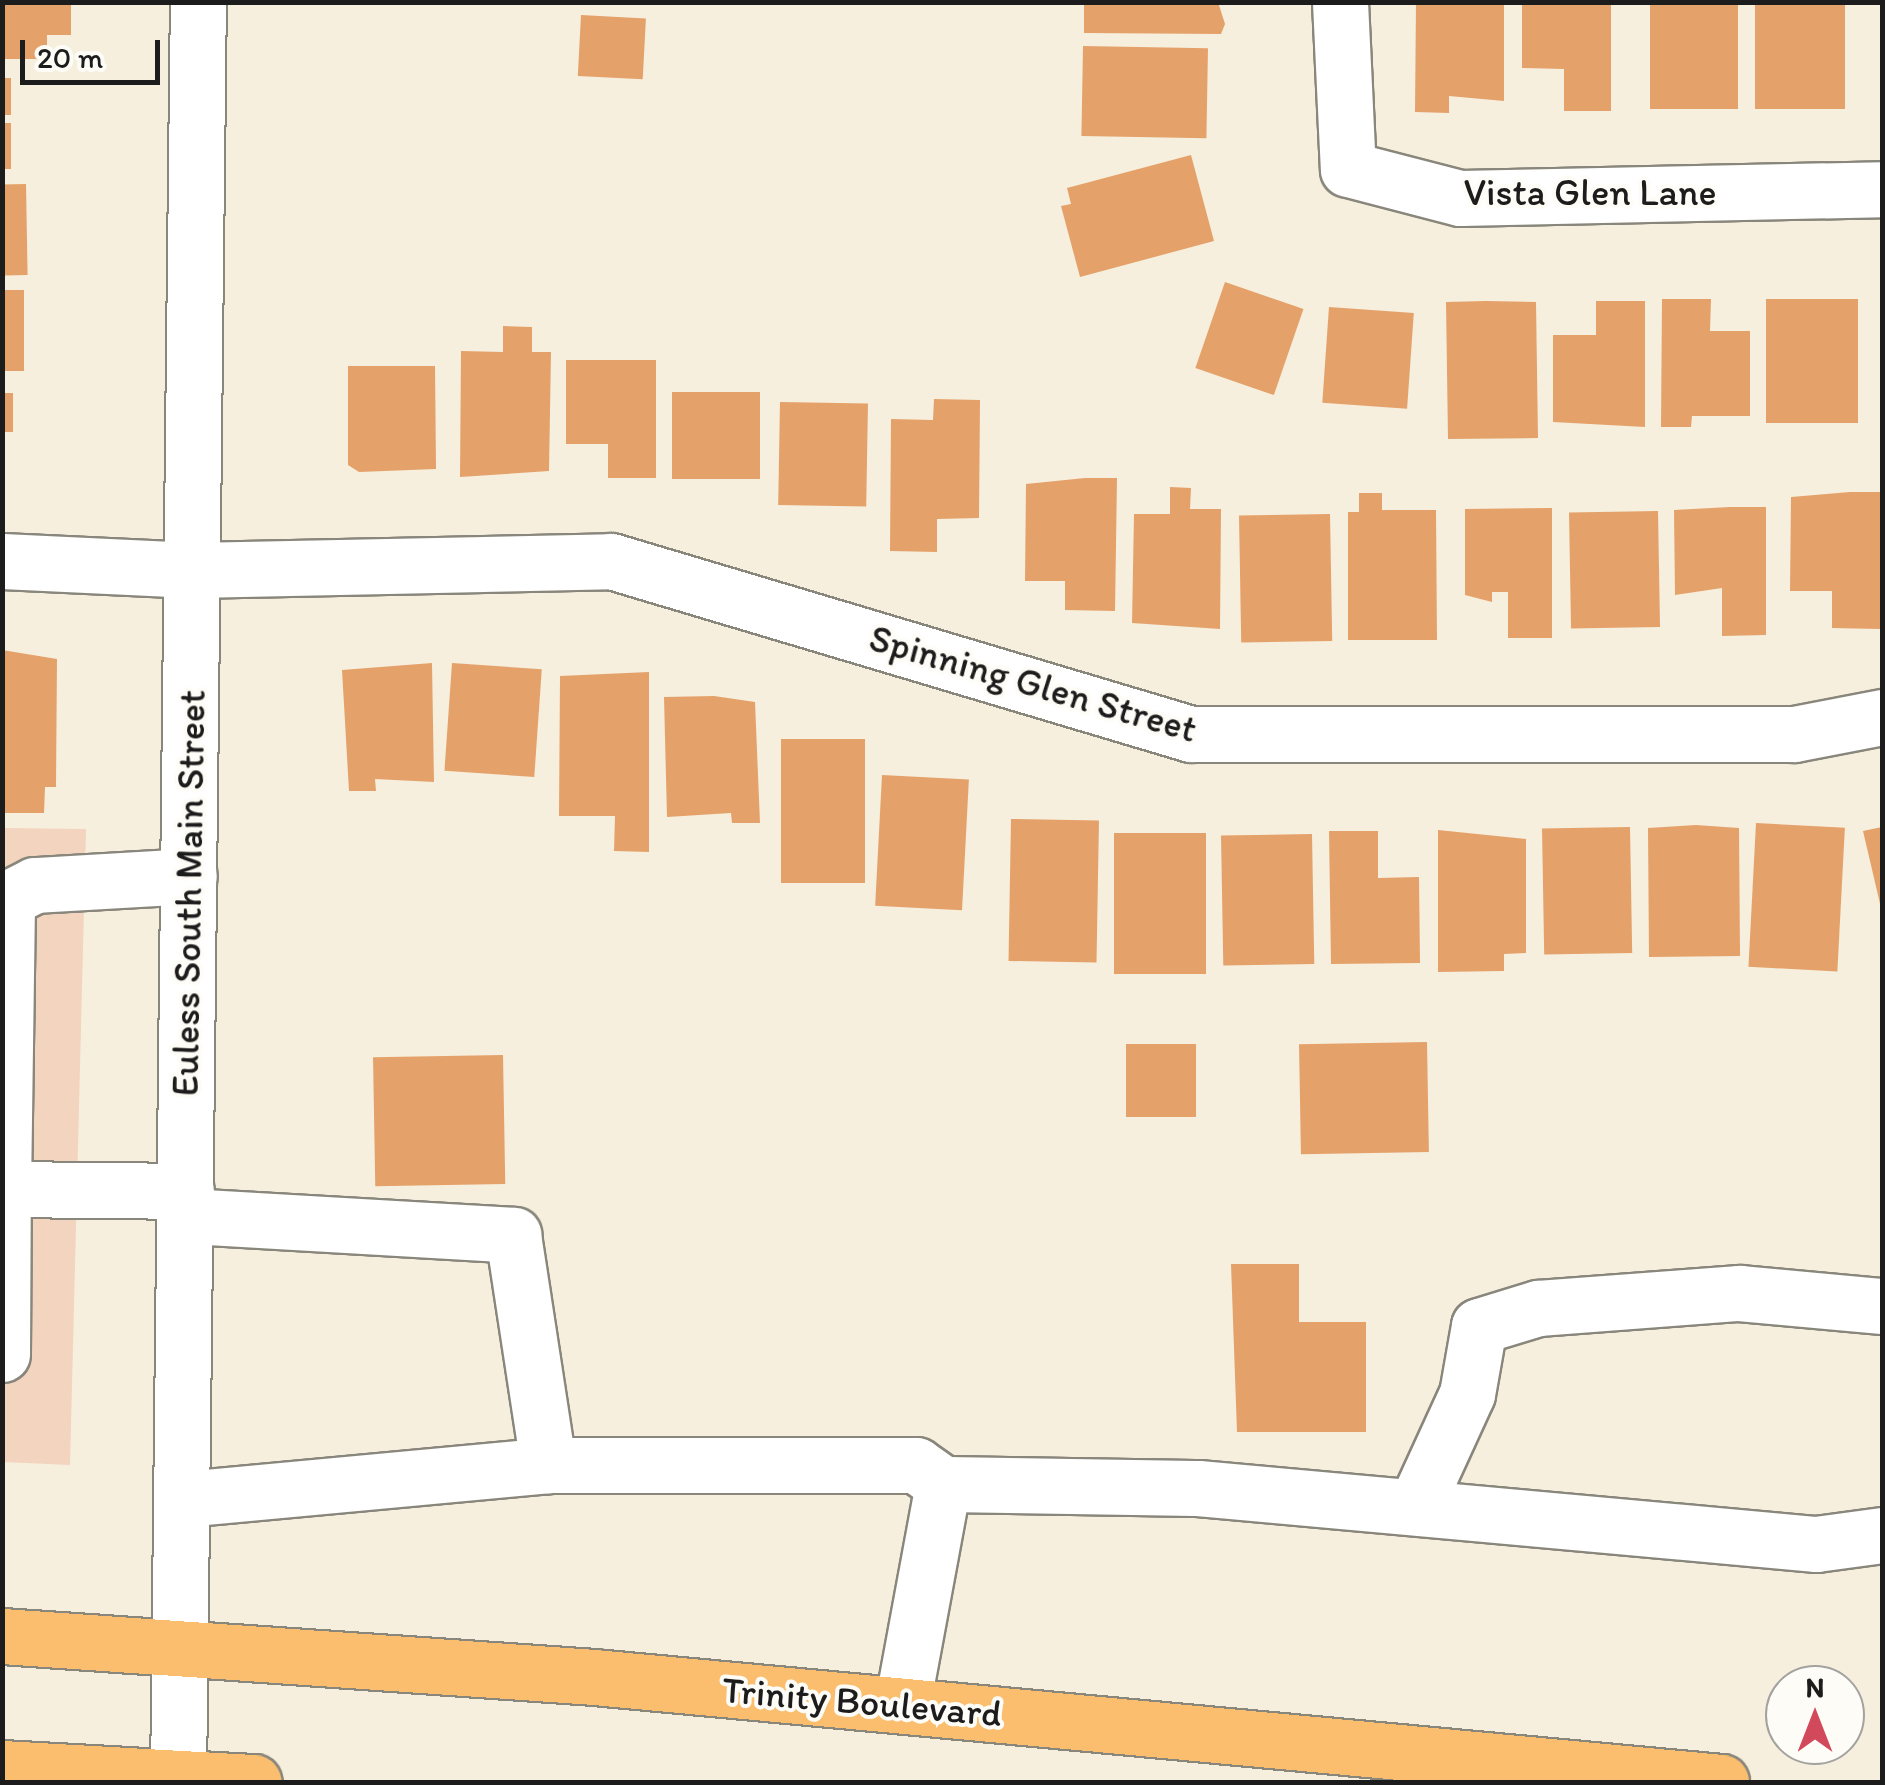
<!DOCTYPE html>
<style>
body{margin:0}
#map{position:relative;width:1885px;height:1785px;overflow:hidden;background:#f6efdd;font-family:Itim,sans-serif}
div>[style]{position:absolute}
.built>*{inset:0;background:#f3d4bf}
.building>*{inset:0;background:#e5a16a;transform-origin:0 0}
.roads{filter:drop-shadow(2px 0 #89867c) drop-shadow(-2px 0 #89867c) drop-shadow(0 2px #89867c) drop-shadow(0 -2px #89867c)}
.minor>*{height:55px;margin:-27.5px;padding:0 27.5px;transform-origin:27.5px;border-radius:27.5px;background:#fff}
.major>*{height:55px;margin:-27.5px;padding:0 27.5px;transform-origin:27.5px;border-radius:27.5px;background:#fabe6e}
span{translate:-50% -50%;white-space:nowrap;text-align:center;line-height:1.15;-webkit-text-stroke:8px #fdfcf7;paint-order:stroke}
.street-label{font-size:38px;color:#1c1c1c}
.frame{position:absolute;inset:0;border:5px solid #1c1c1c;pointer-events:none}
.north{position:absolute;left:1765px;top:1665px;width:100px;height:100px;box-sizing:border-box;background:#fdfcf7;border:2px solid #a3a29f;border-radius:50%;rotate:0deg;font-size:28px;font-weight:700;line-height:40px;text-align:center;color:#1c1c1c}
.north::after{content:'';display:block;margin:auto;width:35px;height:45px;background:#d1495b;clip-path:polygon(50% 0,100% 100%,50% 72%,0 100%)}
.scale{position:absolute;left:20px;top:40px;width:140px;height:45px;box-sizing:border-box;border:5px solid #1c1c1c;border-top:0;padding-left:12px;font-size:30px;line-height:35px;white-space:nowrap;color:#1c1c1c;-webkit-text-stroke:8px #fdfcf7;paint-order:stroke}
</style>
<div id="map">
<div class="built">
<div style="clip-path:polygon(3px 828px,86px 829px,70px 1465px,3px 1462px)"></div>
</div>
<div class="building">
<div style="clip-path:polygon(2px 2px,71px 3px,71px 35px,47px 35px,47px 59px,2px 59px)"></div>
<div style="clip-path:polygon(1084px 2px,1218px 2px,1225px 24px,1221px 34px,1084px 33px)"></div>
<div style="clip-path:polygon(1416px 2px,1504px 2px,1504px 101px,1449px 96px,1449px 113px,1415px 112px)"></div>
<div style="clip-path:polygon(1522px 2px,1611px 2px,1611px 111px,1564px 111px,1564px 69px,1522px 68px)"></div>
<div style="left:1650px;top:2px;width:88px;height:107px"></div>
<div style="left:1755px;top:2px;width:90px;height:107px"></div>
<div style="left:581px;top:15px;width:65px;height:61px;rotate:3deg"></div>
<div style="left:1083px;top:46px;width:125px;height:90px;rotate:1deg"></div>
<div style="left:2px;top:78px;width:9px;height:37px"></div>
<div style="left:2px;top:123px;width:9px;height:46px"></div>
<div style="clip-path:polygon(1191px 155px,1214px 241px,1080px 277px,1061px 206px,1071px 204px,1067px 188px)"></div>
<div style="left:26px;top:184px;width:91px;height:24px;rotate:89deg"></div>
<div style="left:1225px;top:282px;width:83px;height:91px;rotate:19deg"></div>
<div style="left:2px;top:290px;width:22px;height:81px"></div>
<div style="clip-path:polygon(1662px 299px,1711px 299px,1710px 331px,1750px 331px,1750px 416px,1692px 416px,1691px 427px,1661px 427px)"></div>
<div style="left:1858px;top:299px;width:124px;height:92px;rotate:90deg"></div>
<div style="clip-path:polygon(1486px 301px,1536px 302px,1538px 438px,1448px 439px,1446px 302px)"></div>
<div style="clip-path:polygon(1596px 301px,1645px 301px,1645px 427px,1553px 422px,1553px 335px,1596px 335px)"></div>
<div style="left:1329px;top:307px;width:85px;height:96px;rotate:4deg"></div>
<div style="clip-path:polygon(503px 326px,532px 327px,532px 352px,551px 352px,549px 471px,460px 477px,461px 351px,503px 352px)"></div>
<div style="clip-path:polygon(566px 360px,656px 360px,656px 478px,608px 478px,608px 444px,566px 444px)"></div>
<div style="clip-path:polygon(348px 366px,435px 366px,436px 469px,359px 472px,348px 465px)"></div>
<div style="left:672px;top:392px;width:88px;height:87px"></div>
<div style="left:2px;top:393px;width:11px;height:39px"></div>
<div style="clip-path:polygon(934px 399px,980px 400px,979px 518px,937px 519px,937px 552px,890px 551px,891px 419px,933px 420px)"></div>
<div style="left:780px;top:402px;width:88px;height:103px;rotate:1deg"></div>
<div style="clip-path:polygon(1085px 478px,1117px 478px,1115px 611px,1065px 610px,1065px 581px,1025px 581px,1026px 484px)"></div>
<div style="clip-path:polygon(1170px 487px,1191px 488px,1190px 509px,1221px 509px,1220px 629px,1132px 623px,1134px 514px,1170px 514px)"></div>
<div style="clip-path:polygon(1850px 492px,1881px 492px,1880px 629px,1832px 628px,1832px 591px,1790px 591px,1791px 497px)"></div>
<div style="clip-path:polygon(1359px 493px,1382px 493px,1382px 510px,1436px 510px,1437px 640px,1348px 640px,1348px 512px,1359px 512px)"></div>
<div style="clip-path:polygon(1730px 507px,1766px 507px,1766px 635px,1722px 636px,1722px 588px,1675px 595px,1674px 510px)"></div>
<div style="clip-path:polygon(1552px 508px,1552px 638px,1508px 638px,1508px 592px,1492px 592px,1492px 602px,1465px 595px,1465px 509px)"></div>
<div style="left:1658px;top:511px;width:116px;height:89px;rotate:89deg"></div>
<div style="left:1330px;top:514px;width:127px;height:91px;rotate:89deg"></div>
<div style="clip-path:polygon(2px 650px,57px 659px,56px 787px,45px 787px,44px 813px,4px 813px)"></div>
<div style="clip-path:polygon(432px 663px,434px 782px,375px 779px,376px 791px,349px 791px,342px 670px)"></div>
<div style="left:452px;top:663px;width:90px;height:108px;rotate:4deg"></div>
<div style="clip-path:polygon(649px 672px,649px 852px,614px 851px,615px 816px,559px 816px,560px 676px)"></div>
<div style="clip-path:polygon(714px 696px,755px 702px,760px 823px,732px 823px,731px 813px,667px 817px,664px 697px)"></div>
<div style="left:781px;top:739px;width:84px;height:144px"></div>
<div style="left:882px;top:775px;width:87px;height:131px;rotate:3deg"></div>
<div style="left:1011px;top:819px;width:88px;height:142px;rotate:1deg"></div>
<div style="left:1756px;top:823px;width:89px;height:144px;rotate:3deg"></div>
<div style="clip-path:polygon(1696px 825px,1739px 828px,1740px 956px,1649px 957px,1648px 828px)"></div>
<div style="left:1630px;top:827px;width:126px;height:88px;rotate:89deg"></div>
<div style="clip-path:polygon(1882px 827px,1882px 907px,1881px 908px,1863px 831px)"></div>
<div style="clip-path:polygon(1438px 830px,1526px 839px,1526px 953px,1504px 954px,1504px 971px,1438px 972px)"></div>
<div style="clip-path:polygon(1329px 831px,1378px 831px,1378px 878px,1419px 877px,1420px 963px,1331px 964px)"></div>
<div style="left:1206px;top:833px;width:141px;height:92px;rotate:90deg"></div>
<div style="left:1312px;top:834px;width:130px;height:91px;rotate:89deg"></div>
<div style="left:1427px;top:1042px;width:110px;height:128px;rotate:89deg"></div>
<div style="left:1126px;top:1044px;width:70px;height:73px"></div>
<div style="left:503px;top:1055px;width:129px;height:130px;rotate:89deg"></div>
<div style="clip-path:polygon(1231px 1264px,1299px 1264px,1299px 1322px,1366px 1322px,1366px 1432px,1237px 1432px)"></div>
</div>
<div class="roads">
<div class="minor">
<div style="left:1340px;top:2px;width:167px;rotate:87.3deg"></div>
<div style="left:1348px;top:169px;width:116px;rotate:14.5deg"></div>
<div style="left:1460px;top:198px;width:422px;rotate:-1.2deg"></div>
<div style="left:2px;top:561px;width:191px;rotate:2.7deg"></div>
<div style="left:193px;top:570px;width:418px;rotate:-1.2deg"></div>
<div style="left:611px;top:561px;width:605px;rotate:16.61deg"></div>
<div style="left:1191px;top:734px;width:603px"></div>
<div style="left:1794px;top:734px;width:90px;rotate:-10.9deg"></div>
<div style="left:3px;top:1189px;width:290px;rotate:-89.2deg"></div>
<div style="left:7px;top:899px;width:31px;rotate:-27deg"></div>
<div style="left:35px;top:885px;width:154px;rotate:-3.3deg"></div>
<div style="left:188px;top:1216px;width:326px;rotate:3.3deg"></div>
<div style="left:513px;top:1235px;width:233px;rotate:81.3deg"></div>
<div style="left:548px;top:1465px;width:368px"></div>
<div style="left:916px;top:1465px;width:33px;rotate:35deg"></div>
<div style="left:943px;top:1484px;width:225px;rotate:100.5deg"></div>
<div style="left:2px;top:1354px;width:165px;rotate:-89.7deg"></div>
<div style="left:3px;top:1189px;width:183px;rotate:0.6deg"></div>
<div style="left:943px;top:1484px;width:255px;rotate:0.9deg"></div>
<div style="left:1198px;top:1488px;width:621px;rotate:5.18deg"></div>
<div style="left:1816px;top:1544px;width:67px;rotate:-7.8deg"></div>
<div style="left:183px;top:1499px;width:367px;rotate:-5.3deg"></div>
<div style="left:1417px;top:1503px;width:120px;rotate:-65.4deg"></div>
<div style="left:1467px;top:1394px;width:69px;rotate:-80deg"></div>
<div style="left:1479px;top:1326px;width:62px;rotate:-17deg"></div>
<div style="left:1538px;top:1308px;width:202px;rotate:-4.3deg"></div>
<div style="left:1739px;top:1293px;width:144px;rotate:5.2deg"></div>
<div style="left:178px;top:1782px;width:1780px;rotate:-89.36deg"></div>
</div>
<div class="major">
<div style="left:2px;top:1636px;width:593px;rotate:3.96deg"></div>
<div style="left:594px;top:1677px;width:1132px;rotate:5.32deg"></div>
<div style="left:2px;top:1768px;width:252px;rotate:3.2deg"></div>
</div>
</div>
<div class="street-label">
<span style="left:1590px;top:193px">Vista Glen Lane</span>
<span style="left:1033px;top:684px;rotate:16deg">Spinning Glen Street</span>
<span style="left:189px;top:893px;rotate:-89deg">Euless South Main Street</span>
<span style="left:862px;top:1702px;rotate:5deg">Trinity Boulevard</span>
</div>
<div class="frame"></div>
<div class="north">N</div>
<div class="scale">20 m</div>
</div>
